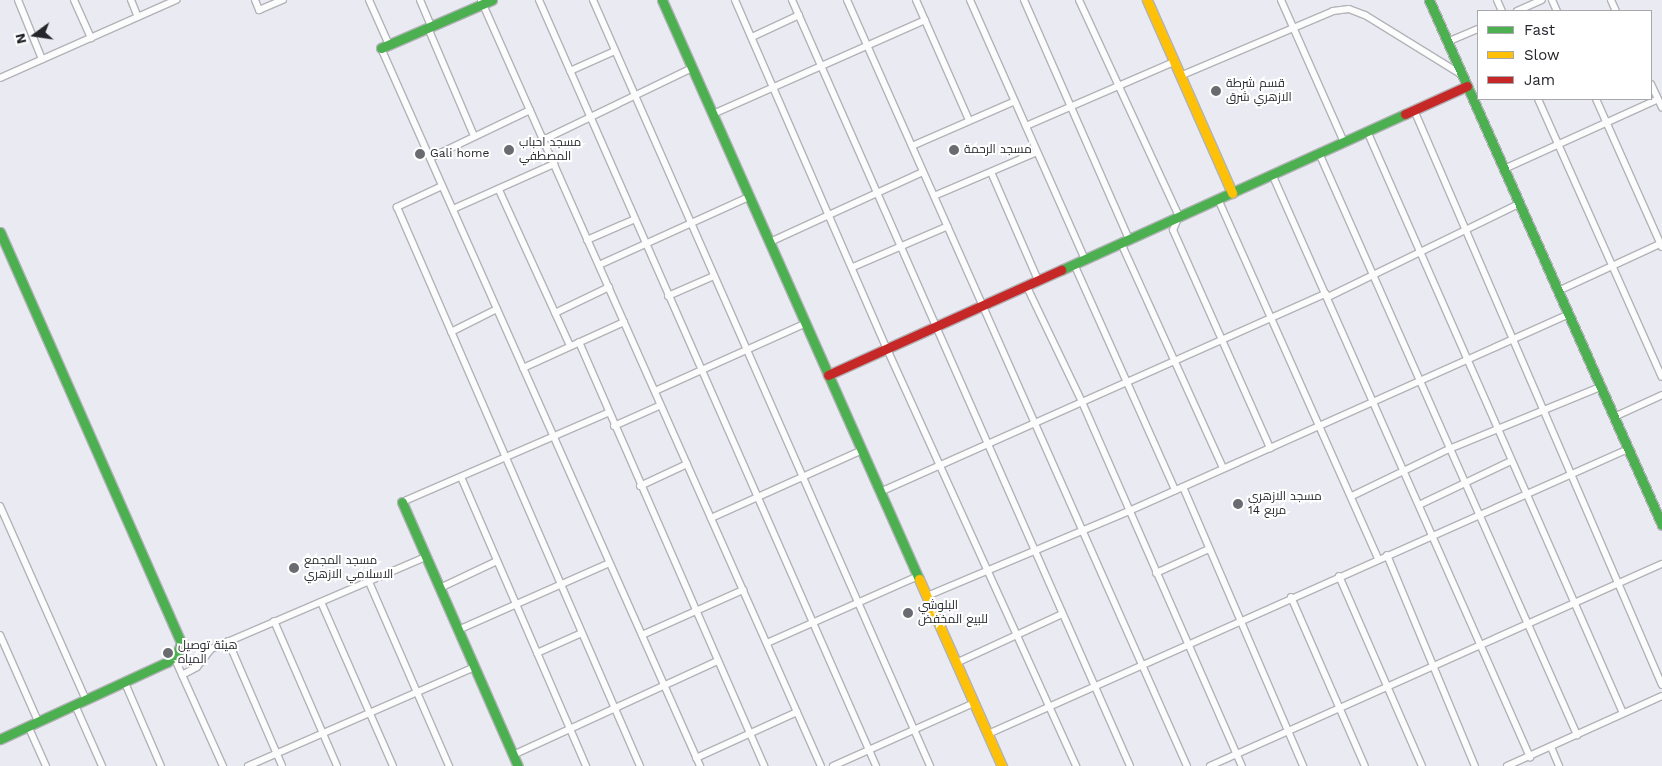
<!DOCTYPE html>
<meta charset="utf-8">
<style>
body{margin:0}
#map{position:relative;width:1662px;height:766px;overflow:hidden;background:#eaebf2;font-family:"Work Sans",Cairo,sans-serif}
div>[style]{position:absolute}
.roads{filter:drop-shadow(1px 0 #b2b3b8) drop-shadow(-1px 0 #b2b3b8) drop-shadow(0 1px #b2b3b8) drop-shadow(0 -1px #b2b3b8)}
.street>*{height:6px;margin:-3px;padding:0 3px;transform-origin:3px;border-radius:3px;background:#fcfcfd}
.fast>*{height:9px;margin:-4.5px;padding:0 4.5px;transform-origin:4.5px;border-radius:4.5px;background:#4caf50}
.slow>*{height:9px;margin:-4.5px;padding:0 4.5px;transform-origin:4.5px;border-radius:4.5px;background:#ffc107}
.jam>*{height:9px;margin:-4.5px;padding:0 4.5px;transform-origin:4.5px;border-radius:4.5px;background:#c62828}
.dots>*{width:14px;height:14px;translate:-50% -50%;box-sizing:border-box;border:2px solid #fff;border-radius:50%}
span{translate:-50% -50%;white-space:nowrap;text-align:center;line-height:1.15;-webkit-text-stroke:4px #fff;paint-order:stroke}
.poi-label{font-size:12px;color:#25262b}
.left{translate:0 -50%;text-align:left}
.legend{position:absolute;left:1477px;top:10px;width:175px;height:90px;box-sizing:border-box;background:#fff;border:1px solid #a8a8aa;margin:0;padding:6px 9px;list-style:none;font-size:15px;color:#25262b}
.legend li{display:flex;align-items:center;gap:10px;height:25px}
.legend b{width:25px;border:1px solid #a8a8aa}
.north{position:absolute;left:10px;top:10px;width:50px;height:50px;-webkit-text-stroke:4px #fff;paint-order:stroke;rotate:256deg;font-size:14px;font-weight:700;line-height:20px;text-align:center;color:#25262b}
.north::after{content:'';display:block;margin:auto;width:18px;height:22px;background:#25262b;clip-path:polygon(50% 0,100% 100%,50% 72%,0 100%)}
</style>
<div id="map">
<div class="roads">
<div class="street">
<div style="left:18px;top:0;width:64px;rotate:67.9deg"></div>
<div style="left:74px;top:0;width:42px;rotate:65.9deg"></div>
<div style="left:131px;top:0;width:18px;rotate:68deg"></div>
<div style="left:255px;top:0;width:11px;rotate:68deg"></div>
<div style="left:259px;top:10px;width:26px;rotate:-23deg"></div>
<div style="left:369px;top:0;width:49px;rotate:66deg"></div>
<div style="left:420px;top:0;width:28px;rotate:67deg"></div>
<div style="left:481px;top:0;width:838px;rotate:66.07deg"></div>
<div style="left:539px;top:0;width:837px;rotate:66.25deg"></div>
<div style="left:593px;top:0;width:837px;rotate:66.25deg"></div>
<div style="left:735px;top:0;width:381px;rotate:66.5deg"></div>
<div style="left:887px;top:349px;width:458px;rotate:65.6deg"></div>
<div style="left:792px;top:0;width:837px;rotate:66.19deg"></div>
<div style="left:847px;top:0;width:838px;rotate:66.07deg"></div>
<div style="left:916px;top:0;width:131px;rotate:66.2deg"></div>
<div style="left:970px;top:0;width:283px;rotate:66.1deg"></div>
<div style="left:1024px;top:0;width:261px;rotate:66.3deg"></div>
<div style="left:1079px;top:0;width:238px;rotate:65.2deg"></div>
<div style="left:1179px;top:216px;width:15px;rotate:113deg"></div>
<div style="left:1173px;top:230px;width:239px;rotate:66deg"></div>
<div style="left:1281px;top:0;width:155px;rotate:66.1deg"></div>
<div style="left:1497px;top:0;width:12px;rotate:66deg"></div>
<div style="left:1552px;top:0;width:12px;rotate:66deg"></div>
<div style="left:1611px;top:0;width:12px;rotate:66deg"></div>
<div style="left:1517px;top:11px;width:27px;rotate:-24deg"></div>
<div style="left:428px;top:28px;width:117px;rotate:66.9deg"></div>
<div style="left:752px;top:37px;width:52px;rotate:-25.1deg"></div>
<div style="left:1447px;top:42px;width:34px;rotate:-23deg"></div>
<div style="left:381px;top:48px;width:786px;rotate:66.04deg"></div>
<div style="left:570px;top:71px;width:49px;rotate:-24deg"></div>
<div style="left:1180px;top:76px;width:166px;rotate:-23deg"></div>
<div style="left:1333px;top:11px;width:16px;rotate:-7deg"></div>
<div style="left:1349px;top:9px;width:17px;rotate:21deg"></div>
<div style="left:1365px;top:15px;width:114px;rotate:31.7deg"></div>
<div style="left:0;top:78px;width:193px;rotate:-23.9deg"></div>
<div style="left:1651px;top:84px;width:26px;rotate:65deg"></div>
<div style="left:1538px;top:99px;width:304px;rotate:66deg"></div>
<div style="left:1596px;top:99px;width:162px;rotate:66deg"></div>
<div style="left:1414px;top:110px;width:626px;rotate:66.67deg"></div>
<div style="left:713px;top:114px;width:232px;rotate:-23.9deg"></div>
<div style="left:1026px;top:126px;width:161px;rotate:-23.4deg"></div>
<div style="left:1367px;top:131px;width:636px;rotate:66.26deg"></div>
<div style="left:543px;top:140px;width:165px;rotate:-25.8deg"></div>
<div style="left:912px;top:146px;width:112px;rotate:-23.6deg"></div>
<div style="left:1319px;top:153px;width:637px;rotate:66.09deg"></div>
<div style="left:430px;top:158px;width:111px;rotate:-25.6deg"></div>
<div style="left:1504px;top:169px;width:169px;rotate:-24.4deg"></div>
<div style="left:991px;top:172px;width:118px;rotate:66.5deg"></div>
<div style="left:1272px;top:174px;width:638px;rotate:66.13deg"></div>
<div style="left:442px;top:186px;width:50px;rotate:155deg"></div>
<div style="left:397px;top:207px;width:610px;rotate:66.51deg"></div>
<div style="left:499px;top:190px;width:171px;rotate:65.5deg"></div>
<div style="left:934px;top:196px;width:112px;rotate:-23.1deg"></div>
<div style="left:1218px;top:199px;width:393px;rotate:66deg"></div>
<div style="left:453px;top:209px;width:111px;rotate:-24deg"></div>
<div style="left:587px;top:240px;width:52px;rotate:-23.6deg"></div>
<div style="left:770px;top:242px;width:168px;rotate:-24.6deg"></div>
<div style="left:1121px;top:243px;width:247px;rotate:65.6deg"></div>
<div style="left:1074px;top:264px;width:248px;rotate:65.9deg"></div>
<div style="left:599px;top:265px;width:165px;rotate:-24.4deg"></div>
<div style="left:853px;top:267px;width:103px;rotate:-23.3deg"></div>
<div style="left:1026px;top:285px;width:130px;rotate:64.4deg"></div>
<div style="left:1082px;top:402px;width:398px;rotate:66.3deg"></div>
<div style="left:1558px;top:291px;width:115px;rotate:-24.8deg"></div>
<div style="left:668px;top:296px;width:50px;rotate:-23.5deg"></div>
<div style="left:1328px;top:297px;width:212px;rotate:-26deg"></div>
<div style="left:555px;top:313px;width:60px;rotate:-25.7deg"></div>
<div style="left:451px;top:332px;width:51px;rotate:-26.6deg"></div>
<div style="left:579px;top:342px;width:463px;rotate:66.4deg"></div>
<div style="left:523px;top:368px;width:111px;rotate:-24.5deg"></div>
<div style="left:655px;top:391px;width:166px;rotate:-24.2deg"></div>
<div style="left:1614px;top:417px;width:53px;rotate:-24.6deg"></div>
<div style="left:614px;top:426px;width:51px;rotate:-24.1deg"></div>
<div style="left:461px;top:477px;width:315px;rotate:66.6deg"></div>
<div style="left:640px;top:486px;width:52px;rotate:-25.1deg"></div>
<div style="left:1183px;top:487px;width:304px;rotate:66.7deg"></div>
<div style="left:880px;top:492px;width:488px;rotate:-24deg"></div>
<div style="left:1352px;top:496px;width:108px;rotate:-25.9deg"></div>
<div style="left:1449px;top:449px;width:163px;rotate:-22.3deg"></div>
<div style="left:402px;top:502px;width:224px;rotate:-23.4deg"></div>
<div style="left:1419px;top:505px;width:102px;rotate:-25.6deg"></div>
<div style="left:0;top:506px;width:212px;rotate:66.1deg"></div>
<div style="left:711px;top:518px;width:166px;rotate:-24.2deg"></div>
<div style="left:1387px;top:555px;width:229px;rotate:67.4deg"></div>
<div style="left:1156px;top:573px;width:58px;rotate:-24.4deg"></div>
<div style="left:1339px;top:576px;width:207px;rotate:66.4deg"></div>
<div style="left:369px;top:582px;width:201px;rotate:66.5deg"></div>
<div style="left:440px;top:588px;width:63px;rotate:-25.3deg"></div>
<div style="left:927px;top:596px;width:219px;rotate:-22.8deg"></div>
<div style="left:1129px;top:511px;width:481px;rotate:-24.1deg"></div>
<div style="left:1291px;top:597px;width:184px;rotate:66.4deg"></div>
<div style="left:321px;top:602px;width:179px;rotate:66.3deg"></div>
<div style="left:274px;top:621px;width:158px;rotate:66.5deg"></div>
<div style="left:458px;top:630px;width:165px;rotate:-23.9deg"></div>
<div style="left:0;top:635px;width:94px;rotate:66.2deg"></div>
<div style="left:642px;top:635px;width:111px;rotate:-24deg"></div>
<div style="left:228px;top:641px;width:136px;rotate:66.6deg"></div>
<div style="left:767px;top:643px;width:165px;rotate:-23.9deg"></div>
<div style="left:537px;top:653px;width:49px;rotate:-24deg"></div>
<div style="left:174px;top:657px;width:120px;rotate:65.8deg"></div>
<div style="left:956px;top:663px;width:117px;rotate:-24.8deg"></div>
<div style="left:182px;top:675px;width:17px;rotate:-28deg"></div>
<div style="left:197px;top:667px;width:23px;rotate:-52deg"></div>
<div style="left:211px;top:649px;width:234px;rotate:-23.2deg"></div>
<div style="left:125px;top:683px;width:90px;rotate:66.6deg"></div>
<div style="left:75px;top:705px;width:67px;rotate:66.1deg"></div>
<div style="left:28px;top:726px;width:44px;rotate:65.8deg"></div>
<div style="left:988px;top:734px;width:701px;rotate:-24deg"></div>
<div style="left:1551px;top:747px;width:21px;rotate:67deg"></div>
<div style="left:513px;top:755px;width:225px;rotate:-24.7deg"></div>
<div style="left:696px;top:758px;width:111px;rotate:-24.5deg"></div>
<div style="left:248px;top:766px;width:248px;rotate:-23.6deg"></div>
<div style="left:833px;top:766px;width:154px;rotate:-24.1deg"></div>
<div style="left:1210px;top:766px;width:495px;rotate:-24.1deg"></div>
<div style="left:1507px;top:766px;width:170px;rotate:-24.3deg"></div>
</div>
<div class="fast">
<div style="left:662px;top:0;width:633px;rotate:66.07deg"></div>
<div style="left:1429px;top:0;width:574px;rotate:66.07deg"></div>
<div style="left:381px;top:48px;width:121px;rotate:-23.4deg"></div>
<div style="left:0;top:232px;width:449px;rotate:66.2deg"></div>
<div style="left:181px;top:643px;width:12px;rotate:110deg"></div>
<div style="left:177px;top:654px;width:13px;rotate:141deg"></div>
<div style="left:167px;top:662px;width:184px;rotate:155.2deg"></div>
<div style="left:1061px;top:270px;width:378px;rotate:-24.4deg"></div>
<div style="left:402px;top:502px;width:288px;rotate:66.3deg"></div>
</div>
<div class="slow">
<div style="left:1147px;top:0;width:211px;rotate:66.2deg"></div>
<div style="left:919px;top:579px;width:205px;rotate:66.1deg"></div>
</div>
<div class="jam">
<div style="left:1405px;top:114px;width:68px;rotate:-24.3deg"></div>
<div style="left:828px;top:375px;width:256px;rotate:-24.3deg"></div>
</div>
</div>
<div class="dots">
<div style="left:1216px;top:91px;background:#6a6b71"></div>
<div style="left:509px;top:150px;background:#6a6b71"></div>
<div style="left:954px;top:150px;background:#6a6b71"></div>
<div style="left:420px;top:154px;background:#6a6b71"></div>
<div style="left:1238px;top:504px;background:#6a6b71"></div>
<div style="left:294px;top:568px;background:#6a6b71"></div>
<div style="left:908px;top:613px;background:#6a6b71"></div>
<div style="left:168px;top:653px;background:#6a6b71"></div>
</div>
<div class="poi-label">
<span class="left" style="left:1226px;top:91px">قسم شرطة<br>الازهري شرق</span>
<span class="left" style="left:519px;top:150px">مسجد احباب<br>المصطفي</span>
<span class="left" style="left:964px;top:150px">مسجد الرحمة</span>
<span class="left" style="left:430px;top:154px">Gali home</span>
<span class="left" style="left:1248px;top:504px">مسجد الازهري<br>مربع 14</span>
<span class="left" style="left:304px;top:568px">مسجد المجمع<br>الاسلامي الازهري</span>
<span class="left" style="left:918px;top:613px">البلوشي<br>للبيع المخفض</span>
<span class="left" style="left:178px;top:653px">هيئة توصيل<br>المياه</span>
</div>
<ul class="legend">
<li><b style="height:6px;background:#4caf50"></b>Fast</li>
<li><b style="height:6px;background:#ffc107"></b>Slow</li>
<li><b style="height:6px;background:#c62828"></b>Jam</li>
</ul>
<div class="north">N</div>
</div>
